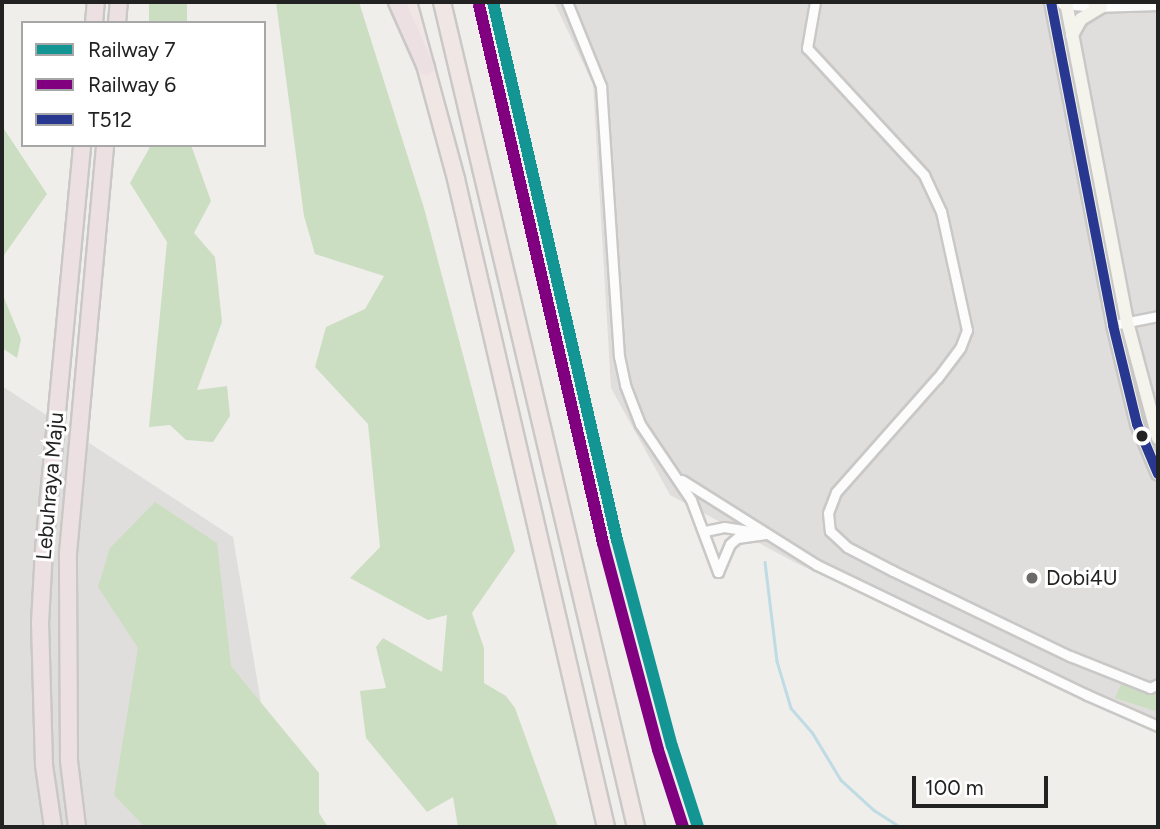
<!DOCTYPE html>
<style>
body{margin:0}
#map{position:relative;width:1160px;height:829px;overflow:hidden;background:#f0eeeb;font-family:Figtree,sans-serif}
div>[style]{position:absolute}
.residential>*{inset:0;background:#dfdedc}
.forest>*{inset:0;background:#cbdec1;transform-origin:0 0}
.stream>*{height:2.5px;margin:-1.25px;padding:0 1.25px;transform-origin:1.25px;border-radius:1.25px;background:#bfdbe3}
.roads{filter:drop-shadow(2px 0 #c9c8c7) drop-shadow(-2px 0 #c9c8c7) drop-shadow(0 2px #c9c8c7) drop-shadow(0 -2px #c9c8c7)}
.minor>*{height:9px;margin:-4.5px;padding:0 4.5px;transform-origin:4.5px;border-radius:4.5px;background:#fdfcfc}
.secondary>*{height:12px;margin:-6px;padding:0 6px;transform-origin:6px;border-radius:6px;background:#f4f4ed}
.trunk>*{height:16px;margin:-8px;padding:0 8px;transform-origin:8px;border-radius:8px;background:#f0e6e4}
.motorway>*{height:16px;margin:-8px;padding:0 8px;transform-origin:8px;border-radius:8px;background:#ece0e2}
.bus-1>*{height:10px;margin:-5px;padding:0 5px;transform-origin:5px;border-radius:5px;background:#283890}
.rail-1>*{height:12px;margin:-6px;padding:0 6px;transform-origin:6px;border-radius:6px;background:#139593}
.rail-2>*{height:12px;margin:-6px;padding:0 6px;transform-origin:6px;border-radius:6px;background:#800080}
.dots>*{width:19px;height:19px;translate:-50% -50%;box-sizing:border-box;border:4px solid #fff;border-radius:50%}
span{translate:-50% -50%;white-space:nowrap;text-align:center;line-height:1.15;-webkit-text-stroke:6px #fff;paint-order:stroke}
.street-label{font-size:21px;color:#222}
.poi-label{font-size:21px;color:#222}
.left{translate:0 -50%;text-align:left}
.frame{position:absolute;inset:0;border:4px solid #222;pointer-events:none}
.legend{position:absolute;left:21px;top:21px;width:245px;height:126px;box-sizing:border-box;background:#fff;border:2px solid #a7a7a7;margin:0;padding:9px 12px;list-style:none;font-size:21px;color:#222}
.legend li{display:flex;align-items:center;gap:14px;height:35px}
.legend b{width:35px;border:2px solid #a7a7a7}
.scale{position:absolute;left:912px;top:776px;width:136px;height:32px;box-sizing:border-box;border:4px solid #222;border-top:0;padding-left:9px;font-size:21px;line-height:24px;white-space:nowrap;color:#222;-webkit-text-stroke:5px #fff;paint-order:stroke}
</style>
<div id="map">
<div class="residential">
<div style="clip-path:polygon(554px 2px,1158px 2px,1158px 732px,796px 563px,670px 495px,611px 388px,593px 84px)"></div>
<div style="clip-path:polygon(2px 386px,233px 537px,282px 827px,2px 827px)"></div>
</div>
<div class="forest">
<div style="left:149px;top:2px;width:38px;height:21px"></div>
<div style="clip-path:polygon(276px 2px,359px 2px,424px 208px,515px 551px,472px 613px,484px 648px,484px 683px,506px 696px,515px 708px,558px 827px,458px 827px,453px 797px,427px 812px,366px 738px,360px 691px,386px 688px,376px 647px,383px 638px,442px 672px,447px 615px,428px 620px,350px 578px,380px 547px,368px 424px,315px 367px,326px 327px,365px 309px,384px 276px,315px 254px,304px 216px)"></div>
<div style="clip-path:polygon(2px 126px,47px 194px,2px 258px)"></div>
<div style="clip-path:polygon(151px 145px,191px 145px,211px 201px,194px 233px,215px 257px,222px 322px,197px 390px,227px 386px,230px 416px,213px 442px,186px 440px,170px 425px,149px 427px,167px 242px,130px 183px)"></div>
<div style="clip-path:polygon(2px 293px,21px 339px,17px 358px,2px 348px)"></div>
<div style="clip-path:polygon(155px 502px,217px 543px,231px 666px,319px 773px,319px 813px,328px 827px,145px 827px,114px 795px,138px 648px,98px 587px,110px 548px)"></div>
<div style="clip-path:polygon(1121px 684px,1158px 693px,1158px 712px,1115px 698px)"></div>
</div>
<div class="stream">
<div style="left:765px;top:562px;width:100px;rotate:83.1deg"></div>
<div style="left:777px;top:661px;width:49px;rotate:73.4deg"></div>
<div style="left:791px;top:708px;width:32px;rotate:49deg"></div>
<div style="left:812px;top:732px;width:56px;rotate:58.9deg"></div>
<div style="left:841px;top:780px;width:45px;rotate:42.3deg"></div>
<div style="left:874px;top:810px;width:31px;rotate:33deg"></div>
</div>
<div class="roads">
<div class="minor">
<div style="left:567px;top:2px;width:91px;rotate:68deg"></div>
<div style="left:601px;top:86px;width:271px;rotate:86.2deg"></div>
<div style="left:619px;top:356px;width:30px;rotate:78deg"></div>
<div style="left:625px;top:385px;width:42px;rotate:69deg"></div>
<div style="left:640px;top:424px;width:92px;rotate:56.1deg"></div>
<div style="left:691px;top:500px;width:77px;rotate:69.4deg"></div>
<div style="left:815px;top:2px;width:47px;rotate:99.9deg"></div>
<div style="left:807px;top:48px;width:173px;rotate:47.3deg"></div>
<div style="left:924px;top:175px;width:40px;rotate:65deg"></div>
<div style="left:941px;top:211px;width:122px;rotate:77.7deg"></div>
<div style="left:967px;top:330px;width:19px;rotate:111deg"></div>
<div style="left:960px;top:348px;width:38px;rotate:127deg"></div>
<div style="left:937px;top:378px;width:152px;rotate:131.5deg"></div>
<div style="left:836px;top:492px;width:22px;rotate:111deg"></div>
<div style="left:828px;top:513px;width:18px;rotate:84deg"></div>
<div style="left:830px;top:531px;width:23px;rotate:43deg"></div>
<div style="left:847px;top:547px;width:52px;rotate:27.6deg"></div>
<div style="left:893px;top:571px;width:196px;rotate:25.7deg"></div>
<div style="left:1070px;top:656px;width:86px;rotate:21.8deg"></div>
<div style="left:1150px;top:688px;width:9px;rotate:-27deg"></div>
<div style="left:1062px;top:4px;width:32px;rotate:5deg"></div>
<div style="left:1094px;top:7px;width:64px;rotate:-1.8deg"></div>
<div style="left:1113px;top:325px;width:46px;rotate:-11.3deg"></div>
<div style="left:682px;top:480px;width:160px;rotate:32.2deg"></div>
<div style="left:817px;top:565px;width:300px;rotate:25.7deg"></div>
<div style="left:1087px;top:695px;width:77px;rotate:23.6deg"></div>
<div style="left:705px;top:531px;width:19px;rotate:-12deg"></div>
<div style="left:724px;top:527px;width:32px;rotate:9deg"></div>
<div style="left:718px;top:572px;width:30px;rotate:-67deg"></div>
<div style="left:730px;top:544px;width:9px;rotate:-41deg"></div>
<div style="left:737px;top:538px;width:27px;rotate:-8deg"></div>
</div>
<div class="secondary">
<div style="left:1051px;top:2px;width:329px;rotate:79.1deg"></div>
<div style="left:1113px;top:325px;width:102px;rotate:76.4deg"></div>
<div style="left:1137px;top:424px;width:54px;rotate:67.2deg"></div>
<div style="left:1066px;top:2px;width:326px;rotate:79.2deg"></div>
<div style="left:1127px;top:322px;width:120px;rotate:75deg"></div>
<div style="left:1072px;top:35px;width:18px;rotate:-61deg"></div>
<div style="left:1081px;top:19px;width:23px;rotate:-31deg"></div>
<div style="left:1101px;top:7px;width:9px;rotate:-148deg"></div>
</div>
<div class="trunk">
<div style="left:408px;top:2px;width:183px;rotate:74.8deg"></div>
<div style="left:456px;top:179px;width:665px;rotate:76.97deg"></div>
<div style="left:442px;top:2px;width:848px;rotate:76.77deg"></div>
</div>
<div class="motorway">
<div style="left:397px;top:2px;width:71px;rotate:66deg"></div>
<div style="left:94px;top:23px;width:21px;rotate:-85deg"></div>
<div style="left:117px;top:23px;width:21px;rotate:-85deg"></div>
<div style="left:53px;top:827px;width:63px;rotate:-98.3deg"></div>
<div style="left:44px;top:765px;width:142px;rotate:-91.6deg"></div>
<div style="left:40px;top:623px;width:74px;rotate:-86.9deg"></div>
<div style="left:44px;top:549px;width:406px;rotate:-84.6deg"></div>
<div style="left:77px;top:827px;width:66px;rotate:-96.9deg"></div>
<div style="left:69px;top:761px;width:208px;rotate:-90.3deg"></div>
<div style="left:68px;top:553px;width:410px;rotate:-84.8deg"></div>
</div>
</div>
<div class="bus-1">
<div style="left:1051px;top:2px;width:329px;rotate:79.1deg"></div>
<div style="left:1113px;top:325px;width:102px;rotate:76.4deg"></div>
<div style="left:1137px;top:424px;width:54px;rotate:67.2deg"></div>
</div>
<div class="rail-1">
<div style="left:493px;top:2px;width:552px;rotate:77.02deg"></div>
<div style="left:617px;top:540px;width:213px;rotate:75.1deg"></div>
<div style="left:672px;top:746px;width:85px;rotate:72.2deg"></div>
</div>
<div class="rail-2">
<div style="left:479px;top:5px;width:552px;rotate:77.02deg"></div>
<div style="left:603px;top:543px;width:214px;rotate:75.1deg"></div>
<div style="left:658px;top:750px;width:81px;rotate:72deg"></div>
</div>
<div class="dots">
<div style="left:1142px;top:436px;background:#222"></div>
<div style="left:1032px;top:578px;background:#6a6968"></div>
</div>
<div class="street-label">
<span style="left:50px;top:486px;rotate:-85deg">Lebuhraya Maju</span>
</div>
<div class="poi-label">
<span class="left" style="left:1046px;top:578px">Dobi4U</span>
</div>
<div class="frame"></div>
<ul class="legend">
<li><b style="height:9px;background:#139593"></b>Railway 7</li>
<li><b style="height:9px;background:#800080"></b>Railway 6</li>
<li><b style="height:9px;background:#283890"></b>T512</li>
</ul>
<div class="scale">100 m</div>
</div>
